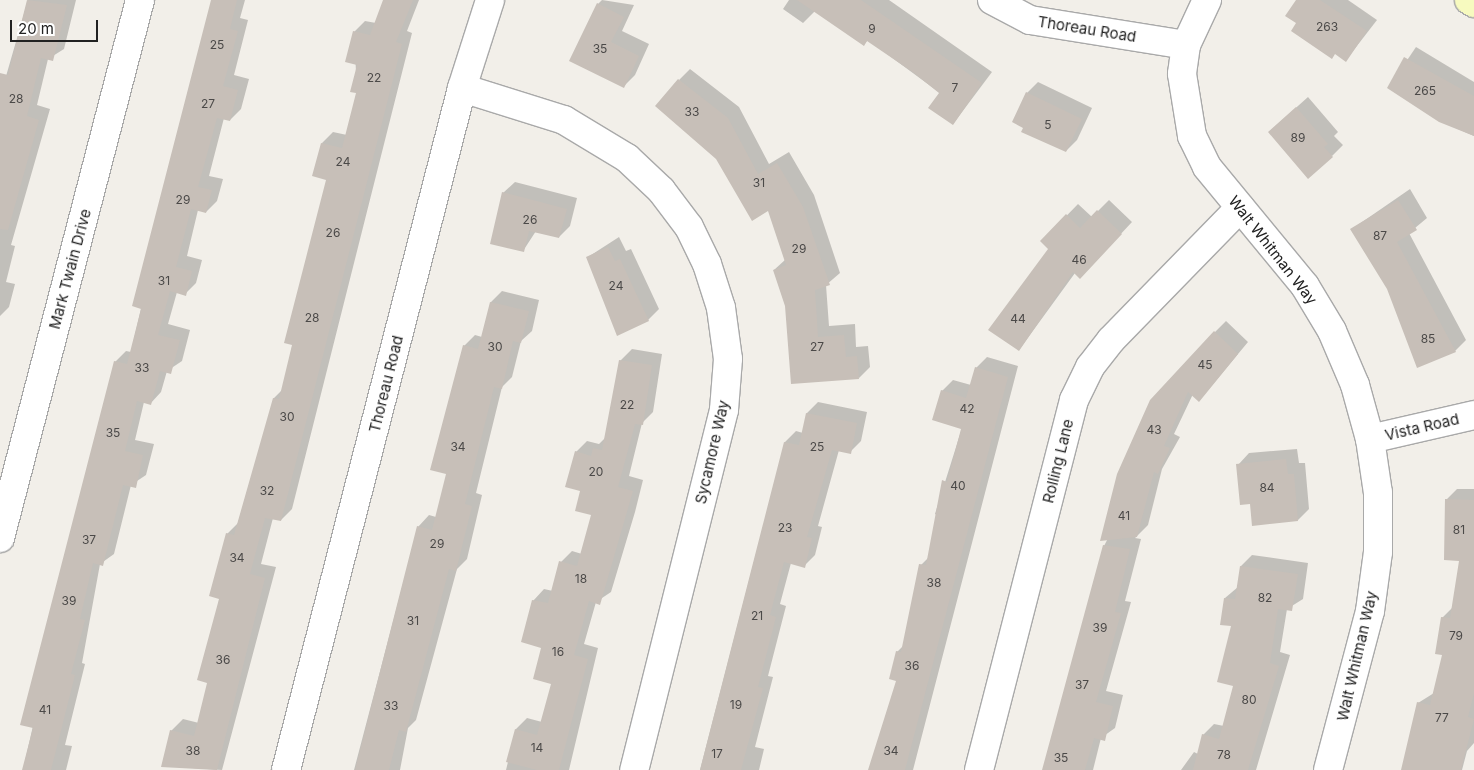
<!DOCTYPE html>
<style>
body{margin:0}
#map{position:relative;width:1474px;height:770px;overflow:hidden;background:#f2efe9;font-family:Inter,sans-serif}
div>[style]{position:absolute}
.shadow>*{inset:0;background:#0003}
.building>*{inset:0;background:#c7bfb8}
.roads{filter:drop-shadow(1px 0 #a9a9a9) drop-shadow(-1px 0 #a9a9a9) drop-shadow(0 1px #a9a9a9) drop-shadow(0 -1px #a9a9a9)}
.street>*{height:28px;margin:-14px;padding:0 14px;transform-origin:14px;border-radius:14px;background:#fff}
.secondary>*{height:28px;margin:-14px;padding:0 14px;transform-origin:14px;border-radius:14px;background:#f7fabf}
span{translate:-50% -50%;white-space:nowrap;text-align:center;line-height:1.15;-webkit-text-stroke:4.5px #fff;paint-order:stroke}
.number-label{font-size:12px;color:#4b4948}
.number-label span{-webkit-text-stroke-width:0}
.street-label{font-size:15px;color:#222}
.scale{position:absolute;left:10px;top:20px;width:88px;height:22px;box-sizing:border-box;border:2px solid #222;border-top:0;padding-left:6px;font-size:15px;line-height:18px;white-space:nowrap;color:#222;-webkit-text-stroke:4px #fff;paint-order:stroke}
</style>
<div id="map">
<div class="shadow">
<div style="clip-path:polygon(28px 0,76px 0,64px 49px,48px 59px,37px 105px,50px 109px,11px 245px,15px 246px,6px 282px,15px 284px,9px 307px,0 316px,0 97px)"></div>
<div style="clip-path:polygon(212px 0,245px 0,240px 18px,248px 20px,234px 75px,249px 79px,241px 109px,230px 120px,224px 118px,209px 176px,223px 179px,217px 201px,206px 212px,198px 210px,187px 256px,202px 260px,196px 283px,185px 294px,177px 292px,168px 324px,190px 330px,182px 361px,167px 371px,161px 392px,150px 404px,144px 402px,135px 440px,154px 444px,146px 475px,131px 485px,114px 554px,100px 564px,82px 663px,85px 664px,65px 745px,72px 746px,66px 770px,23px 770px,115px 362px,126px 351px,131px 352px)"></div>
<div style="clip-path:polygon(385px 0,419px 0,407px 31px,412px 33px,292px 509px,281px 520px,273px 518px,261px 564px,276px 567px,222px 770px,162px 766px,171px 731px,183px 719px,199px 723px,209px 682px,227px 534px,238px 523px,274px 398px,283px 389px,328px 179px,322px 143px,333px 132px,347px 135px,357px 92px,354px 32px,365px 21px,376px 23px)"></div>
<div style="clip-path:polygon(602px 0,634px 5px,622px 31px,649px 44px,635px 75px,624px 86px,598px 4px)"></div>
<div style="clip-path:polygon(789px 0,889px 0,992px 72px,953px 124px,940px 93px,868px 40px,864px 44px,815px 11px,803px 23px,783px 9px)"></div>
<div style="clip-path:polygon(1297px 0,1348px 0,1377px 20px,1346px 60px,1297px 23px)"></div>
<div style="clip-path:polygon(1416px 47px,1474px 82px,1474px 136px,1440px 121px,1389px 87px)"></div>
<div style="clip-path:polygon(690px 69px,739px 107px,769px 164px,789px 152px,814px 195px,840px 273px,826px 285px,829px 326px,855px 324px,856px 347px,868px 346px,870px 367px,859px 378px,786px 306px,774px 270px,786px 259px,769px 209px,679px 80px)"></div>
<div style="clip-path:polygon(1038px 82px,1092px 108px,1077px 140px,1066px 151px,1027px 93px)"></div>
<div style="clip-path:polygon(1308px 97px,1338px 132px,1334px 136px,1343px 145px,1332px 156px,1269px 132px)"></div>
<div style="clip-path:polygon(515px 182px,577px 198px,570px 226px,559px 237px,536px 231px,523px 251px,503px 193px)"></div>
<div style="clip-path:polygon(1410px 189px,1427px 218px,1409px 233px,1466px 340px,1455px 351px,1388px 288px,1352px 229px)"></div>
<div style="clip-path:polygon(1109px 200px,1132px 222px,1091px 266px,1075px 273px,1019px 350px,1050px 249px,1042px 241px,1078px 204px,1092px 217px)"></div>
<div style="clip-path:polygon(619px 237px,626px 251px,631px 249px,659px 309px,648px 320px,588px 257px)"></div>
<div style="clip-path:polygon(502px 291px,539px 300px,532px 331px,521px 341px,512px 377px,502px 387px,476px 493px,482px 495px,467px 559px,457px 569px,416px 720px,408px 728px,400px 770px,354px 770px,418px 527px,429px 515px,436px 517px,447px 473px,464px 346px,475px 335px,482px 337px,491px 302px)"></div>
<div style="clip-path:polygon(1226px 321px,1248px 342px,1199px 401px,1193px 394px,1174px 434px,1180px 437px,1162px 469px,1148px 525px,1135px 538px,1141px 539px,1125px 601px,1131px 602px,1106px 691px,1123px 695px,1115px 728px,1101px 738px,1093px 770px,1044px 770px,1104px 546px,1215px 332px)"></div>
<div style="clip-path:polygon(632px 349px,662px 354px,653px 412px,642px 423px,629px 476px,643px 480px,635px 512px,611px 592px,596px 602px,584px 644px,598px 648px,569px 770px,506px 770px,516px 729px,527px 718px,542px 722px,552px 683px,533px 601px,544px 589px,553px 591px,561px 562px,572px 551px,582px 554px,593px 514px,582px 491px,576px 452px,587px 441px,599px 444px,606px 437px,620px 361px)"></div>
<div style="clip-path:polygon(987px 357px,1018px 366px,913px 770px,870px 770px,898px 680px,897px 652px,904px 645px,921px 565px,930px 556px,939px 516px,935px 514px,962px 428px,942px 391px,953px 380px,971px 385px,976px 368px)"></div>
<div style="clip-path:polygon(818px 402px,867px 412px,861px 441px,850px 452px,839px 450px,818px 526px,822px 527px,815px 555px,804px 566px,791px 563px,780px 604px,786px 606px,768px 676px,773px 677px,755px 747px,764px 749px,759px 770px,700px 770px,785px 442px,796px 431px,803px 433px,807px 413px)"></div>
<div style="clip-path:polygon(1297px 449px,1299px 463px,1305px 463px,1309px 509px,1298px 520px,1251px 503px,1238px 465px,1249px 453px)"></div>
<div style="clip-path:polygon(1457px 489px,1474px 489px,1474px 743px,1467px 751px,1462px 770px,1402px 770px,1418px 703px,1434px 693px,1444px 654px,1442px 618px,1454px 606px,1461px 559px,1446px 500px)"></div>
<div style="clip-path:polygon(1252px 555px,1308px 563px,1303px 599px,1287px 609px,1280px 652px,1290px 655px,1256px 770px,1181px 770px,1194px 752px,1198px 754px,1203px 735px,1214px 724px,1224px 726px,1234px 685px,1233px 625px,1225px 598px,1238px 587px,1241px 566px)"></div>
</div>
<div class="building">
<div style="clip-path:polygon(27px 0,67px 5px,53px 61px,41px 58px,27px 116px,39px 120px,8px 230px,0 229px,0 73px,8px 75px)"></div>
<div style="clip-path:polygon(211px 0,237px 0,230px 29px,238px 31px,223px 86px,238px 90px,230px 121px,217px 118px,198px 187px,212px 190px,206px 213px,191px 209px,176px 267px,192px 271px,186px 296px,170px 291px,158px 335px,180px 340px,171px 374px,160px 371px,151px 405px,137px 401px,125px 451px,143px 455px,136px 488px,123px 485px,103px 566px,93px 563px,80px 619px,85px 620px,71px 674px,75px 675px,51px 770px,22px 770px,33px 728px,20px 725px,114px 361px,127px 364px,141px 309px,132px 306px)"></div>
<div style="clip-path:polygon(383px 0,413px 0,396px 42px,402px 44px,281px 521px,265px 518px,250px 574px,265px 578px,217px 770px,161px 767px,170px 730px,194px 736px,207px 683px,197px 680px,219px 599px,209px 596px,226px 533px,234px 535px,273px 398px,279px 399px,292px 345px,284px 343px,326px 180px,312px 176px,321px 143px,342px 148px,356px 93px,350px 92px,357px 65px,345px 62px,353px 31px,370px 35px)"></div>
<div style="clip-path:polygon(797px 0,861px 0,982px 83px,953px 125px,928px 108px,939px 93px,914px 73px,867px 41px,864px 46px)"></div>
<div style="clip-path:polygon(1296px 0,1320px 0,1367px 31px,1346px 62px,1335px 54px,1332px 59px,1291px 31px,1296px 23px,1285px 16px)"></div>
<div style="clip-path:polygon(597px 3px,624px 17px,611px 42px,639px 56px,624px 88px,569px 61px)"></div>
<div style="clip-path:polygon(1404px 57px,1474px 96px,1474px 136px,1439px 122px,1387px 88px)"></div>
<div style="clip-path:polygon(678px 79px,728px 118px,758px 174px,777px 163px,803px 207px,830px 285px,815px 290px,818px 337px,844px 335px,846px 357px,857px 356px,859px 379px,791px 384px,785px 306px,773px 270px,786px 265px,768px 211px,752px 221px,716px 159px,655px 106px)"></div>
<div style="clip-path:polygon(1026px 92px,1082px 119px,1066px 152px,1021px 132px,1023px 128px,1012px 122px)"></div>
<div style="clip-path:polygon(1296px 107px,1328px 144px,1324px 147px,1333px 157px,1308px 179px,1268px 132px)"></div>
<div style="clip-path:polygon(502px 192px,567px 209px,559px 238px,529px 231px,524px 252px,490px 244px)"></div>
<div style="clip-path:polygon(1398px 200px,1417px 230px,1397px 242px,1456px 352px,1417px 368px,1387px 289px,1350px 229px)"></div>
<div style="clip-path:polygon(1097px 210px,1122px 234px,1080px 279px,1073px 272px,1019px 351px,988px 330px,1048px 249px,1040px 241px,1066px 214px,1080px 228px)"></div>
<div style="clip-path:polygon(608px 247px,615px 261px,620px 259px,649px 321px,617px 336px,586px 257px)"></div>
<div style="clip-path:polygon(490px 302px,529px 311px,521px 343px,513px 341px,502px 389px,494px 387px,465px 504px,472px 506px,456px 571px,449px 569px,406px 732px,399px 730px,389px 770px,355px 770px,417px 526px,432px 530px,446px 474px,430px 470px,463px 345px,478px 349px)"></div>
<div style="clip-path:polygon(1214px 331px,1238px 354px,1199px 402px,1188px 392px,1164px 446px,1170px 448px,1158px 474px,1154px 472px,1137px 537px,1100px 541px,1117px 474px,1150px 400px)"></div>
<div style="clip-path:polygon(619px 360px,652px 365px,643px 425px,635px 424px,618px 487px,633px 491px,600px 605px,589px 601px,574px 655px,588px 659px,559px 770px,537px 770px,506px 762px,515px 729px,537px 735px,551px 684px,533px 679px,541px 648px,521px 642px,532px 600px,548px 603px,559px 561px,577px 566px,591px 515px,575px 511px,580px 491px,565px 487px,575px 451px,591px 456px,593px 448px,602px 450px)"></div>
<div style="clip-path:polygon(975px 367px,1008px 377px,905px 770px,868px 770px,896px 681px,889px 679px,896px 651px,901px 652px,919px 564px,926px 565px,942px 480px,947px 482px,961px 429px,932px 420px,941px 390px,966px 398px)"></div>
<div style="clip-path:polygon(806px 413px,857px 423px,851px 454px,832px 450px,807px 537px,812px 538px,805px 568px,784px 562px,770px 615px,776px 617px,758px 687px,763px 688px,741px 770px,700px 770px,784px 442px,799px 445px)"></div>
<div style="clip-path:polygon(1286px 459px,1288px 474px,1294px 474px,1298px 521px,1252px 526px,1250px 504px,1240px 505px,1236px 464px)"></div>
<div style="clip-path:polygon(1445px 499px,1474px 500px,1474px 693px,1468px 717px,1474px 719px,1461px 770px,1401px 770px,1417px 702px,1430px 705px,1442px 655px,1435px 654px,1441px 617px,1450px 618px,1459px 561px,1444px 560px)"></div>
<div style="clip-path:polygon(1103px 545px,1130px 549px,1115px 612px,1121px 613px,1096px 702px,1113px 706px,1105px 741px,1094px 738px,1085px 770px,1042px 770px)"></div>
<div style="clip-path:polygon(1240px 566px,1298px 574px,1292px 611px,1278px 609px,1270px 663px,1279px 666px,1248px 770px,1193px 770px,1202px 734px,1219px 739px,1233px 686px,1217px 682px,1231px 626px,1220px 625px,1224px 598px,1235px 599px)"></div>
</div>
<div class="roads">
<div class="street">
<div style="left:992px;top:0;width:43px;rotate:27.8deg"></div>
<div style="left:1030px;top:20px;width:158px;rotate:9.1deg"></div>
<div style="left:1207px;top:0;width:50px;rotate:115deg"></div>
<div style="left:1186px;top:45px;width:29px;rotate:98deg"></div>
<div style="left:1182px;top:74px;width:63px;rotate:80.8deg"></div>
<div style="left:1192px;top:136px;width:34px;rotate:64deg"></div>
<div style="left:1207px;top:167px;width:154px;rotate:50.5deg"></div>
<div style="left:1305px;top:286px;width:52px;rotate:59deg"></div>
<div style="left:1332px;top:331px;width:59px;rotate:66.9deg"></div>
<div style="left:1355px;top:385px;width:56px;rotate:74.5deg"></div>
<div style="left:1370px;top:439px;width:55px;rotate:81.6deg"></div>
<div style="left:1378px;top:493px;width:59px;rotate:90deg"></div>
<div style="left:1378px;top:552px;width:60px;rotate:97.7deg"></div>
<div style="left:1370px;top:611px;width:164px;rotate:104.8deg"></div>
<div style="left:462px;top:88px;width:107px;rotate:17.4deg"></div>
<div style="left:564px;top:120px;width:74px;rotate:31.1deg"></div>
<div style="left:627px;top:158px;width:47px;rotate:43.3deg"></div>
<div style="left:661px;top:190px;width:46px;rotate:52.9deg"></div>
<div style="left:689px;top:227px;width:41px;rotate:64.1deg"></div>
<div style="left:707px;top:264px;width:46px;rotate:72.3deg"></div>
<div style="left:721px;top:308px;width:51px;rotate:82.2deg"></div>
<div style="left:728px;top:359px;width:51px;rotate:94.5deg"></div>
<div style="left:724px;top:410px;width:371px;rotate:104deg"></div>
<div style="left:1370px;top:439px;width:107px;rotate:-13deg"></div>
<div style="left:0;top:538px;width:556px;rotate:-75.41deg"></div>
<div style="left:286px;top:770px;width:704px;rotate:-75.53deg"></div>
<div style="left:462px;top:88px;width:92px;rotate:-72.3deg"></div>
<div style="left:979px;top:770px;width:382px;rotate:-75.6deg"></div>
<div style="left:1074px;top:400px;width:37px;rotate:-64deg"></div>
<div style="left:1090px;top:367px;width:34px;rotate:-52deg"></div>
<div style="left:1111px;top:340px;width:185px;rotate:-45.7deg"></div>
</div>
<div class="secondary">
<div style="left:1469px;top:0;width:6px;rotate:31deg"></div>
</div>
</div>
<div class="number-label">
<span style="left:1327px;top:27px">263</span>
<span style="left:872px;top:29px">9</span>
<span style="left:217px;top:45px">25</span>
<span style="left:600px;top:49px">35</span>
<span style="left:374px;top:78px">22</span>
<span style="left:955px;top:88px">7</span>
<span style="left:1425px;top:91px">265</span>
<span style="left:16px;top:99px">28</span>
<span style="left:208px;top:104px">27</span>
<span style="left:692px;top:112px">33</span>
<span style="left:1048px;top:125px">5</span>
<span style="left:1298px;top:138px">89</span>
<span style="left:343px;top:162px">24</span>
<span style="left:759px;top:183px">31</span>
<span style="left:183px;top:200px">29</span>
<span style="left:530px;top:220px">26</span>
<span style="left:333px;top:233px">26</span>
<span style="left:1380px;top:236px">87</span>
<span style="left:799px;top:249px">29</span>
<span style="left:1079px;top:260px">46</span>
<span style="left:164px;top:281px">31</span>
<span style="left:616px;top:286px">24</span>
<span style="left:312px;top:318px">28</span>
<span style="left:1018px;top:319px">44</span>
<span style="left:1428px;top:339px">85</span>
<span style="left:495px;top:347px">30</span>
<span style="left:817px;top:347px">27</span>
<span style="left:1205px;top:365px">45</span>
<span style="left:142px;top:368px">33</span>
<span style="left:627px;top:405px">22</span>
<span style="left:967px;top:409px">42</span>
<span style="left:287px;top:417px">30</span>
<span style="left:1154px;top:430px">43</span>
<span style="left:113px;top:433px">35</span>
<span style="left:458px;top:447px">34</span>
<span style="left:817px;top:447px">25</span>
<span style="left:596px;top:472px">20</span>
<span style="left:958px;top:486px">40</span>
<span style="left:1267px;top:488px">84</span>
<span style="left:267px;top:491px">32</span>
<span style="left:1124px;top:516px">41</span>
<span style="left:785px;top:528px">23</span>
<span style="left:1459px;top:530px">81</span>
<span style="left:89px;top:540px">37</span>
<span style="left:437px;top:544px">29</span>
<span style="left:237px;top:558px">34</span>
<span style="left:581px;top:579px">18</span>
<span style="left:934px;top:583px">38</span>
<span style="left:1265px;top:598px">82</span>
<span style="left:69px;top:601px">39</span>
<span style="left:757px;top:616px">21</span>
<span style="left:413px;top:621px">31</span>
<span style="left:1100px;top:628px">39</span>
<span style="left:1456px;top:636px">79</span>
<span style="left:558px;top:652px">16</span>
<span style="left:223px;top:660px">36</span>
<span style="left:912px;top:666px">36</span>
<span style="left:1082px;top:685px">37</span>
<span style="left:1249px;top:700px">80</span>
<span style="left:736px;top:705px">19</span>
<span style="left:391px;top:706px">33</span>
<span style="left:45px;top:710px">41</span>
<span style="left:1442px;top:718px">77</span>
<span style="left:537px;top:748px">14</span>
<span style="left:193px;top:751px">38</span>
<span style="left:891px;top:751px">34</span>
<span style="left:717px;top:754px">17</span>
<span style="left:1224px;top:755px">78</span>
<span style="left:1061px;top:758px">35</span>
</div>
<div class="street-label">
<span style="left:1087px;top:29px;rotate:9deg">Thoreau Road</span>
<span style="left:1273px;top:250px;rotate:52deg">Walt Whitman Way</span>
<span style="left:70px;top:269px;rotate:-75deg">Mark Twain Drive</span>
<span style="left:386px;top:384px;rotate:-76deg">Thoreau Road</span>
<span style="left:1422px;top:427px;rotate:-13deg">Vista Road</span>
<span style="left:712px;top:452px;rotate:-77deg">Sycamore Way</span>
<span style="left:1058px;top:461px;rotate:-76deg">Rolling Lane</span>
<span style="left:1357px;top:656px;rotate:-77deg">Walt Whitman Way</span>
</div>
<div class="scale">20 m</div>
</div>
